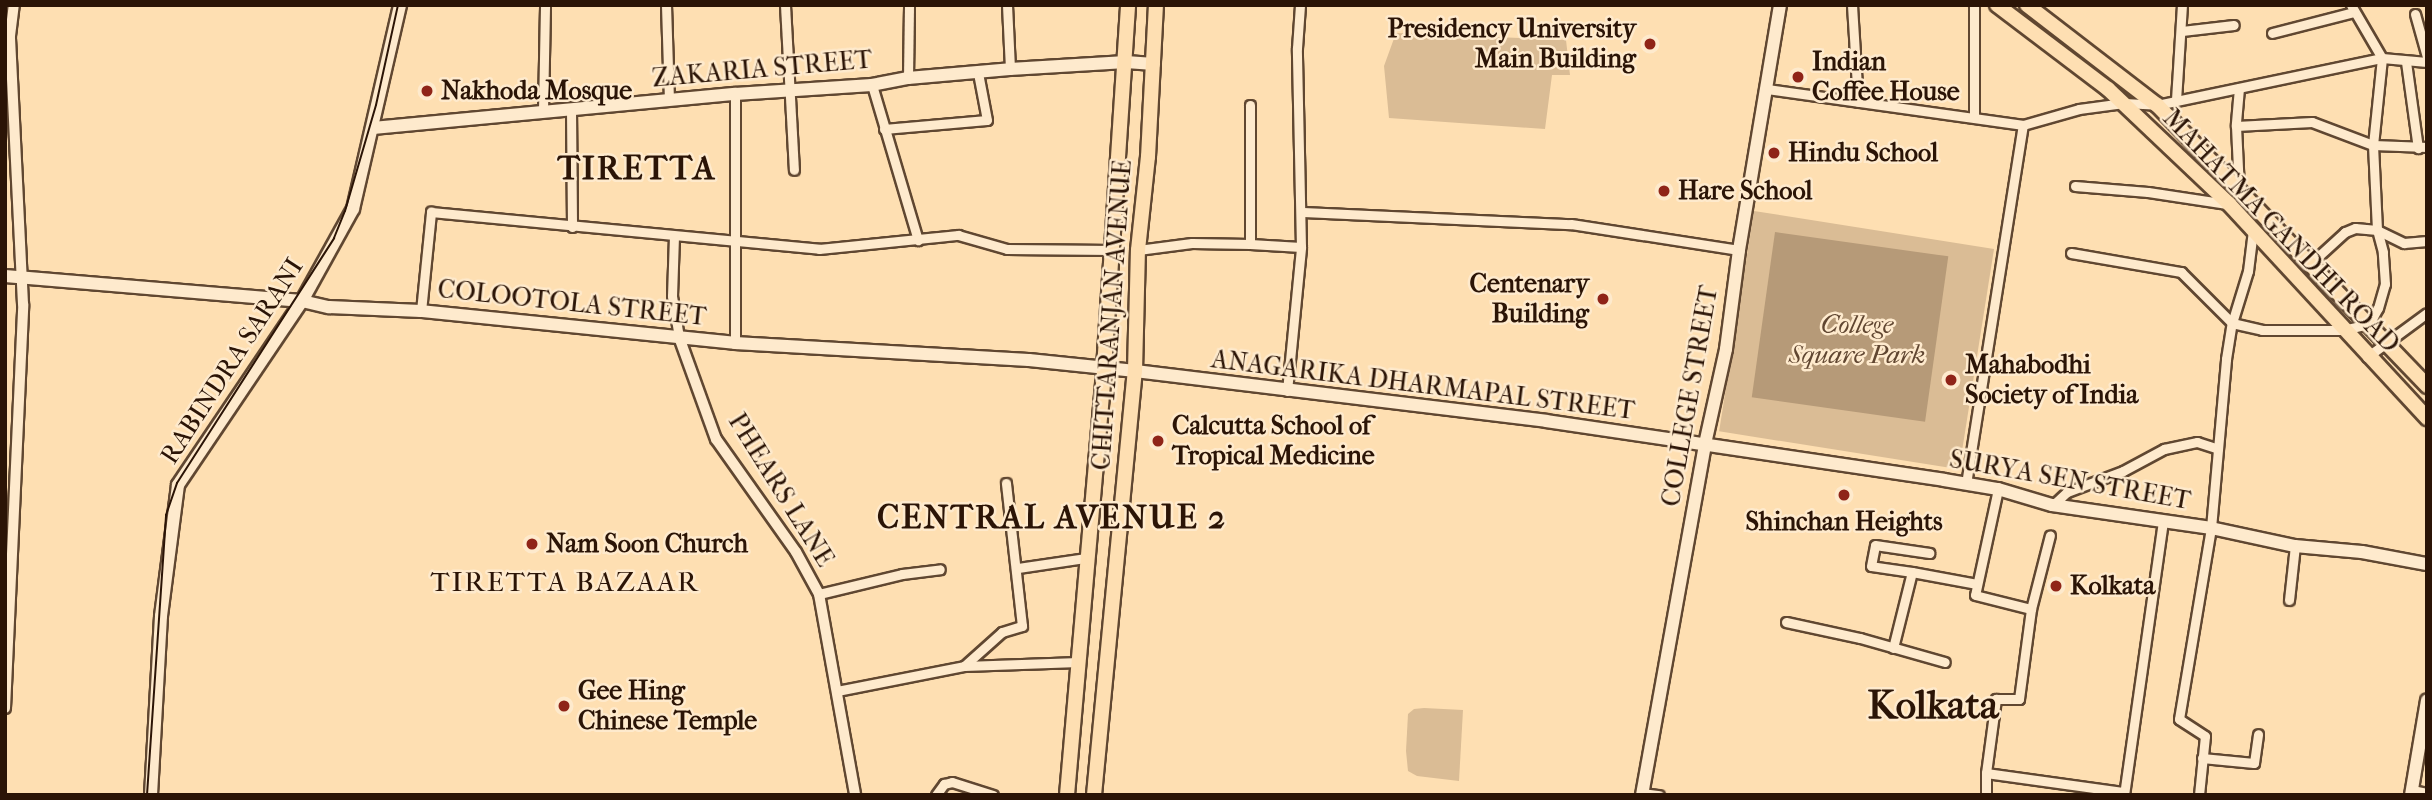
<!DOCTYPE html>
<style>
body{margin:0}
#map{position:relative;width:2432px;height:800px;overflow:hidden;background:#fedfb2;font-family:"IM FELL French Canon",serif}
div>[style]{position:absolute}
.green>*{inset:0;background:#dabc95;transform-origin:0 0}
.water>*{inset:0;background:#b69a78;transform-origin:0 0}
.roads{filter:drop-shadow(2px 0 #604731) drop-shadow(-2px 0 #604731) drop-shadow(0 2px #604731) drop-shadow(0 -2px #604731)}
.minor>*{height:9px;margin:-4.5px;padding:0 4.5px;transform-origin:4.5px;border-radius:4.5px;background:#feeacd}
.tertiary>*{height:10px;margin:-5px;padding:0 5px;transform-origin:5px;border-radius:5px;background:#feeacd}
.secondary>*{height:12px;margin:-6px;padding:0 6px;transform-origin:6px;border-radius:6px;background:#feeacd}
.primary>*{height:14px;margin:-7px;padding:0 7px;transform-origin:7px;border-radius:7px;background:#fedfb2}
.tram>*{height:2px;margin:-1px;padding:0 1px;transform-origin:1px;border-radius:1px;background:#2b1406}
.dots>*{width:19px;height:19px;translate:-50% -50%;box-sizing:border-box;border:4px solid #feeacd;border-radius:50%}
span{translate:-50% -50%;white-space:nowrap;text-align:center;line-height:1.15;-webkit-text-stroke:5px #feeacd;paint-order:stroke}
.poi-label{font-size:26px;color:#2b1406;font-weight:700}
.right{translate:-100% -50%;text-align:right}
.left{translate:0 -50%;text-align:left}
.street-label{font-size:26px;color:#2b1406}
.park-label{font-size:26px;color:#604631;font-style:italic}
.neighbourhood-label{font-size:28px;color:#2b1406;letter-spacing:2px}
.district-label{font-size:33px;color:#2b1406;font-weight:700;letter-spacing:2px}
.town-label{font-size:40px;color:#2b1406;font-weight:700}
.frame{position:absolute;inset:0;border:7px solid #2b1406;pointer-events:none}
</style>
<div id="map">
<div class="green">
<div style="clip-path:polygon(1396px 33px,1566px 40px,1570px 75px,1552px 75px,1545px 129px,1389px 118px,1384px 66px)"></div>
<div style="left:1754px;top:211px;width:243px;height:223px;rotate:9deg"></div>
<div style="clip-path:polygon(1424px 708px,1463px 710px,1459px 781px,1417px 776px,1408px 771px,1406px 751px,1408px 714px,1414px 709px)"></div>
</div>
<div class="water">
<div style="left:1775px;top:232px;width:175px;height:167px;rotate:8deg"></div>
</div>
<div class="roads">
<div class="minor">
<div style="left:666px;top:5px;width:95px;rotate:88.2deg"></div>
<div style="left:785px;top:5px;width:165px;rotate:86.9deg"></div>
<div style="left:1007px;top:5px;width:64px;rotate:87.3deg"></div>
<div style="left:1852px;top:5px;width:97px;rotate:86.5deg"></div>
<div style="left:2351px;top:5px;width:61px;rotate:59.7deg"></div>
<div style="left:2382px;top:58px;width:87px;rotate:95.9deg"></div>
<div style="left:2373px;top:145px;width:85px;rotate:87.3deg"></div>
<div style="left:2377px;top:230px;width:30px;rotate:26deg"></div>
<div style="left:2404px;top:243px;width:23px;rotate:-5deg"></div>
<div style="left:2415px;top:14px;width:45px;rotate:74.4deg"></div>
<div style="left:2182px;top:31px;width:52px;rotate:-6.6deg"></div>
<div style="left:2272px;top:33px;width:85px;rotate:-14.4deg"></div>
<div style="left:2406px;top:62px;width:87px;rotate:82.1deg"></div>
<div style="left:908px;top:78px;width:73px;rotate:-89.2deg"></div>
<div style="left:872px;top:85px;width:162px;rotate:73.5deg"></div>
<div style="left:2239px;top:88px;width:38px;rotate:95deg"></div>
<div style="left:2236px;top:126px;width:63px;rotate:87.3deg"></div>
<div style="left:1767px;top:89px;width:259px;rotate:8deg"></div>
<div style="left:2023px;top:125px;width:58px;rotate:-15.9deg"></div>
<div style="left:2079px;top:109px;width:45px;rotate:-7.6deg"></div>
<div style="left:2124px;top:103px;width:33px;rotate:3deg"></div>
<div style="left:2157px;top:105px;width:230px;rotate:-11.8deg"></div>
<div style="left:2382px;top:58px;width:45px;rotate:5.1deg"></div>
<div style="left:2176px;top:100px;width:95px;rotate:-86.4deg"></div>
<div style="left:1250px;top:105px;width:139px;rotate:90deg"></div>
<div style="left:1250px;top:244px;width:51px;rotate:3.4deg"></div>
<div style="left:571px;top:109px;width:118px;rotate:89.5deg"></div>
<div style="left:543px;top:111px;width:106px;rotate:-88.9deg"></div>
<div style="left:1974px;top:117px;width:112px;rotate:-90deg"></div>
<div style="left:2236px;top:126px;width:76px;rotate:-3deg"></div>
<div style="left:2312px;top:122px;width:65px;rotate:20.7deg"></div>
<div style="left:2373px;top:145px;width:54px;rotate:2.1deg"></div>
<div style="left:884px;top:129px;width:103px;rotate:-5deg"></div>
<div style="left:987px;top:120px;width:48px;rotate:-100.8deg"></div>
<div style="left:2075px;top:186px;width:73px;rotate:4.7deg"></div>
<div style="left:2148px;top:192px;width:80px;rotate:8.6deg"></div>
<div style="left:1303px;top:212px;width:268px;rotate:2.6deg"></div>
<div style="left:1571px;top:224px;width:170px;rotate:8.8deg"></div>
<div style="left:674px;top:236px;width:60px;rotate:91.9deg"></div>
<div style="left:672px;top:296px;width:42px;rotate:80.3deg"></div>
<div style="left:1138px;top:250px;width:54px;rotate:-7.4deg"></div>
<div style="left:1192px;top:243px;width:58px;rotate:1deg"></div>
<div style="left:2071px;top:253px;width:112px;rotate:9.8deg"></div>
<div style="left:2181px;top:272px;width:72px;rotate:45deg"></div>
<div style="left:2232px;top:323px;width:31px;rotate:13deg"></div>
<div style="left:2262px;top:330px;width:81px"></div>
<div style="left:2343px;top:330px;width:27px;rotate:-13deg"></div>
<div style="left:2369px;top:324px;width:18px;rotate:-61deg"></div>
<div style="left:2378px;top:308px;width:25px;rotate:-74deg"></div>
<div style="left:2385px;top:284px;width:32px;rotate:-94deg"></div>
<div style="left:2383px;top:252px;width:23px;rotate:-105deg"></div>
<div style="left:2377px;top:230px;width:22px;rotate:-175deg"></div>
<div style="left:2355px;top:228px;width:11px;rotate:158deg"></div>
<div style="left:2345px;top:232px;width:46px;rotate:137.6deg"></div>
<div style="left:421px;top:311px;width:100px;rotate:-84.2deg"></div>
<div style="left:431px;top:212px;width:390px;rotate:5.4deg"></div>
<div style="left:819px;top:249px;width:140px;rotate:-5.8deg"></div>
<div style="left:958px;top:235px;width:51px;rotate:15.9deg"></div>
<div style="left:1007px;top:249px;width:105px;rotate:0.5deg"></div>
<div style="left:735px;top:343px;width:249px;rotate:-90deg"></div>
<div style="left:2367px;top:357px;width:74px;rotate:-36.3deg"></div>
<div style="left:1287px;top:391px;width:145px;rotate:-84.4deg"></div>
<div style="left:1301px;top:247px;width:199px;rotate:-91.2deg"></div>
<div style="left:1297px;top:48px;width:43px;rotate:-86deg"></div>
<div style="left:1966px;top:484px;width:363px;rotate:-81deg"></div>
<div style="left:1998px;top:489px;width:108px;rotate:102.2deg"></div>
<div style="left:1975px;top:595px;width:58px;rotate:14deg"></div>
<div style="left:2053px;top:505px;width:19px;rotate:-43deg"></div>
<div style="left:2067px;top:492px;width:60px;rotate:-20.6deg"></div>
<div style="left:2123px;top:471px;width:47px;rotate:-28.2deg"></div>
<div style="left:2164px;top:449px;width:34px;rotate:-12deg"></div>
<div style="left:2197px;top:442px;width:22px;rotate:18deg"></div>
<div style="left:1018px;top:568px;width:69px;rotate:-8.4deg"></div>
<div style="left:1912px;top:572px;width:41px;rotate:-171.7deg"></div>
<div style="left:1871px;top:566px;width:21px;rotate:-79deg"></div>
<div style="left:1875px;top:545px;width:55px;rotate:8.4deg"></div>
<div style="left:819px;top:594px;width:85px;rotate:-13.5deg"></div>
<div style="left:902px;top:574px;width:38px;rotate:-7deg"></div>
<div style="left:2289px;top:600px;width:54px;rotate:-83.7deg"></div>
<div style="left:1786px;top:622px;width:76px;rotate:12.2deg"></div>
<div style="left:1860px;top:638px;width:88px;rotate:15.8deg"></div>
<div style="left:1893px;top:648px;width:78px;rotate:-76deg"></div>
<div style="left:1912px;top:572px;width:66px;rotate:10.5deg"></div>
<div style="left:964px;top:666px;width:115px;rotate:-2deg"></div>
<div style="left:837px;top:691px;width:129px;rotate:-11.1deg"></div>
<div style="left:964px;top:666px;width:51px;rotate:-41.8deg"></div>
<div style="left:1002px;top:632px;width:21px;rotate:-17deg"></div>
<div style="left:1022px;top:626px;width:144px;rotate:-96.4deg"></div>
<div style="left:2202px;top:758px;width:52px;rotate:5.5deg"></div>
<div style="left:2254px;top:763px;width:29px;rotate:-82deg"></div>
<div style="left:1986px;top:773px;width:138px;rotate:7.9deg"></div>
<div style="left:2412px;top:790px;width:15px;rotate:11deg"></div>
<div style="left:1642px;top:793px;width:17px;rotate:7deg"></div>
<div style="left:936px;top:795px;width:14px;rotate:-54deg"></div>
<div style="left:944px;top:784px;width:8px;rotate:-14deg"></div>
<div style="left:952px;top:782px;width:43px;rotate:17.6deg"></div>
<div style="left:1986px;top:795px;width:22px;rotate:-90deg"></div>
<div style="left:1986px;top:773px;width:75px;rotate:-82.3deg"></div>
<div style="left:1996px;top:699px;width:23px"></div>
<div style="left:2019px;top:699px;width:91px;rotate:-82.4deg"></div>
<div style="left:2031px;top:609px;width:76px;rotate:-75.6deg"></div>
<div style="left:2124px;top:795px;width:277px;rotate:-81.9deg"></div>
<div style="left:2199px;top:795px;width:59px;rotate:-84.2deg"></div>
<div style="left:2205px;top:736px;width:31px;rotate:-147deg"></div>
<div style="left:2179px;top:719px;width:194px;rotate:-80.5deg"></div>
<div style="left:2211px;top:528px;width:170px;rotate:-84.9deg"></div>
<div style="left:2226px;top:359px;width:36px;rotate:-81deg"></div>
<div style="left:2232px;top:323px;width:54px;rotate:-72.9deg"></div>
<div style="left:2248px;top:271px;width:41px;rotate:-83deg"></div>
</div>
<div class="tertiary">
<div style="left:679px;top:337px;width:109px;rotate:70.1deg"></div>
<div style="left:716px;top:439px;width:138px;rotate:54.7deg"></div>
<div style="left:796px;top:552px;width:48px;rotate:61.3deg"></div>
<div style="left:819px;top:594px;width:204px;rotate:79.8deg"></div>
<div style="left:5px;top:708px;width:404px;rotate:-87.4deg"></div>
<div style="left:23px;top:304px;width:268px;rotate:-92.8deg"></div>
<div style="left:10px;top:36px;width:31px;rotate:-83deg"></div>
</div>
<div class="secondary">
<div style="left:373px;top:128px;width:364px;rotate:-5.4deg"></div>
<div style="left:735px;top:94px;width:137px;rotate:-3.8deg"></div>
<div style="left:872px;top:85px;width:37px;rotate:-11deg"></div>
<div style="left:908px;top:78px;width:102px;rotate:-5deg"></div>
<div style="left:1010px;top:69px;width:116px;rotate:-3.5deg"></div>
<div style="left:1126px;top:62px;width:28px;rotate:4deg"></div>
<div style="left:5px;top:276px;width:298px;rotate:4.8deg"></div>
<div style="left:302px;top:301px;width:28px;rotate:13deg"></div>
<div style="left:329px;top:307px;width:92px;rotate:2.5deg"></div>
<div style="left:421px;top:311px;width:316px;rotate:5.8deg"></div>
<div style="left:735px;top:343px;width:294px;rotate:3.3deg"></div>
<div style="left:1029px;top:360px;width:107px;rotate:5.9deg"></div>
<div style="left:1135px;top:371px;width:414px;rotate:6.9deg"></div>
<div style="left:1546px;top:421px;width:402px;rotate:8.4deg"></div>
<div style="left:1944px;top:480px;width:55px;rotate:9.5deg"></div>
<div style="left:1998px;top:489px;width:56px;rotate:16.5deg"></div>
<div style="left:2052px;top:505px;width:161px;rotate:8.2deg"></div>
<div style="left:2211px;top:528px;width:86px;rotate:12.1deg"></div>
<div style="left:2295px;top:546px;width:67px;rotate:5.1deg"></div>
<div style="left:2362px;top:552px;width:66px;rotate:10.5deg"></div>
<div style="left:151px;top:795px;width:179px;rotate:-86.8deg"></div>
<div style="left:161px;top:616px;width:132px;rotate:-82.6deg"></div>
<div style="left:178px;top:485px;width:222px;rotate:-56deg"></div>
<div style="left:302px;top:301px;width:105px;rotate:-61deg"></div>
<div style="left:353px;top:209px;width:209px;rotate:-77deg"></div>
<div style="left:1642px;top:795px;width:357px;rotate:-79.8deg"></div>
<div style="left:1705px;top:444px;width:97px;rotate:-77.5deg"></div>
<div style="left:1726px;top:349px;width:100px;rotate:-82.5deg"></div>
<div style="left:1739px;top:250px;width:248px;rotate:-80.5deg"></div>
<div style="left:2411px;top:795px;width:96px;rotate:-80.4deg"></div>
</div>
<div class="primary">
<div style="left:1997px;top:5px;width:139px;rotate:37.1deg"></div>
<div style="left:2108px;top:89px;width:167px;rotate:43.5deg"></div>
<div style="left:2229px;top:204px;width:292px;rotate:47.2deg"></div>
<div style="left:2027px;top:5px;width:164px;rotate:37.6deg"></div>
<div style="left:2157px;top:105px;width:390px;rotate:46.1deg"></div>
<div style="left:1067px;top:795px;width:429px;rotate:-85deg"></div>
<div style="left:1104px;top:368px;width:364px;rotate:-86.2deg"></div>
<div style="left:1094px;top:795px;width:426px;rotate:-84.5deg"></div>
<div style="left:1135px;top:371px;width:121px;rotate:-88.6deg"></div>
<div style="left:1138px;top:250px;width:94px;rotate:-83.9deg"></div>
<div style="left:1148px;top:157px;width:152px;rotate:-87deg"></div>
</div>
</div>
<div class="tram">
<div style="left:147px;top:795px;width:281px;rotate:-86.1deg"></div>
<div style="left:166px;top:515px;width:34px;rotate:-71deg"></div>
<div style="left:177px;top:483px;width:291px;rotate:-57.3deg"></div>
<div style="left:334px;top:238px;width:29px;rotate:-68deg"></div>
<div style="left:345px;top:211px;width:110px;rotate:-73.7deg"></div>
<div style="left:376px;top:105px;width:102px;rotate:-77.6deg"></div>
</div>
<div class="dots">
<div style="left:1650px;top:44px;background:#8f2418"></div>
<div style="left:1798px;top:77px;background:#8f2418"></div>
<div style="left:427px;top:91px;background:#8f2418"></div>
<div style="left:1774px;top:153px;background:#8f2418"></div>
<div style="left:1664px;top:191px;background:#8f2418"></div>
<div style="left:1603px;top:299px;background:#8f2418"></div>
<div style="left:1951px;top:380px;background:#8f2418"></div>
<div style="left:1158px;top:441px;background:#8f2418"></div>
<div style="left:1844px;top:495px;background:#8f2418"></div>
<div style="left:532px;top:544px;background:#8f2418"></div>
<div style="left:2056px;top:586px;background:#8f2418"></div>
<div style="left:564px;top:706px;background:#8f2418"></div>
</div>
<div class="poi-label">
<span class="right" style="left:1636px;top:44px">Presidency University<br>Main Building</span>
<span class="left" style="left:1812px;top:77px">Indian<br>Coffee House</span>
<span class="left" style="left:441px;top:91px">Nakhoda Mosque</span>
<span class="left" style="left:1788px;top:153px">Hindu School</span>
<span class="left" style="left:1678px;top:191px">Hare School</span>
<span class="right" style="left:1589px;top:299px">Centenary<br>Building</span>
<span class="left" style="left:1965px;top:380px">Mahabodhi<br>Society of India</span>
<span class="left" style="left:1172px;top:441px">Calcutta School of<br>Tropical Medicine</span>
<span style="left:1844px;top:522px">Shinchan Heights</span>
<span class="left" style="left:546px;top:544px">Nam Soon Church</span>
<span class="left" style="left:2070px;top:586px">Kolkata</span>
<span class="left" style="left:578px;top:706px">Gee Hing<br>Chinese Temple</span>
</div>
<div class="street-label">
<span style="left:762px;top:69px;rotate:-5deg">ZAKARIA STREET</span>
<span style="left:2281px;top:231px;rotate:46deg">MAHATMA GANDHI ROAD</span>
<span style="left:572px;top:303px;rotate:6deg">COLOOTOLA STREET</span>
<span style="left:1112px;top:315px;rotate:-86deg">CHITTARANJAN AVENUE</span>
<span style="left:232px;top:361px;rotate:-57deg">RABINDRA SARANI</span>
<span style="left:1423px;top:385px;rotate:7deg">ANAGARIKA DHARMAPAL STREET</span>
<span style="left:1690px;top:396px;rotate:-80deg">COLLEGE STREET</span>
<span style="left:2070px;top:480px;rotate:10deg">SURYA SEN STREET</span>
<span style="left:781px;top:490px;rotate:58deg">PHEARS LANE</span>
</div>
<div class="park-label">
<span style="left:1857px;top:340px">College<br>Square Park</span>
</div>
<div class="neighbourhood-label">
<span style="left:565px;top:582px">TIRETTA BAZAAR</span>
</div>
<div class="district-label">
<span style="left:637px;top:169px">TIRETTA</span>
<span style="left:1052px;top:518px">CENTRAL AVENUE 2</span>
</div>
<div class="town-label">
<span style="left:1933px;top:705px">Kolkata</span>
</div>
<div class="frame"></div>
</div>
